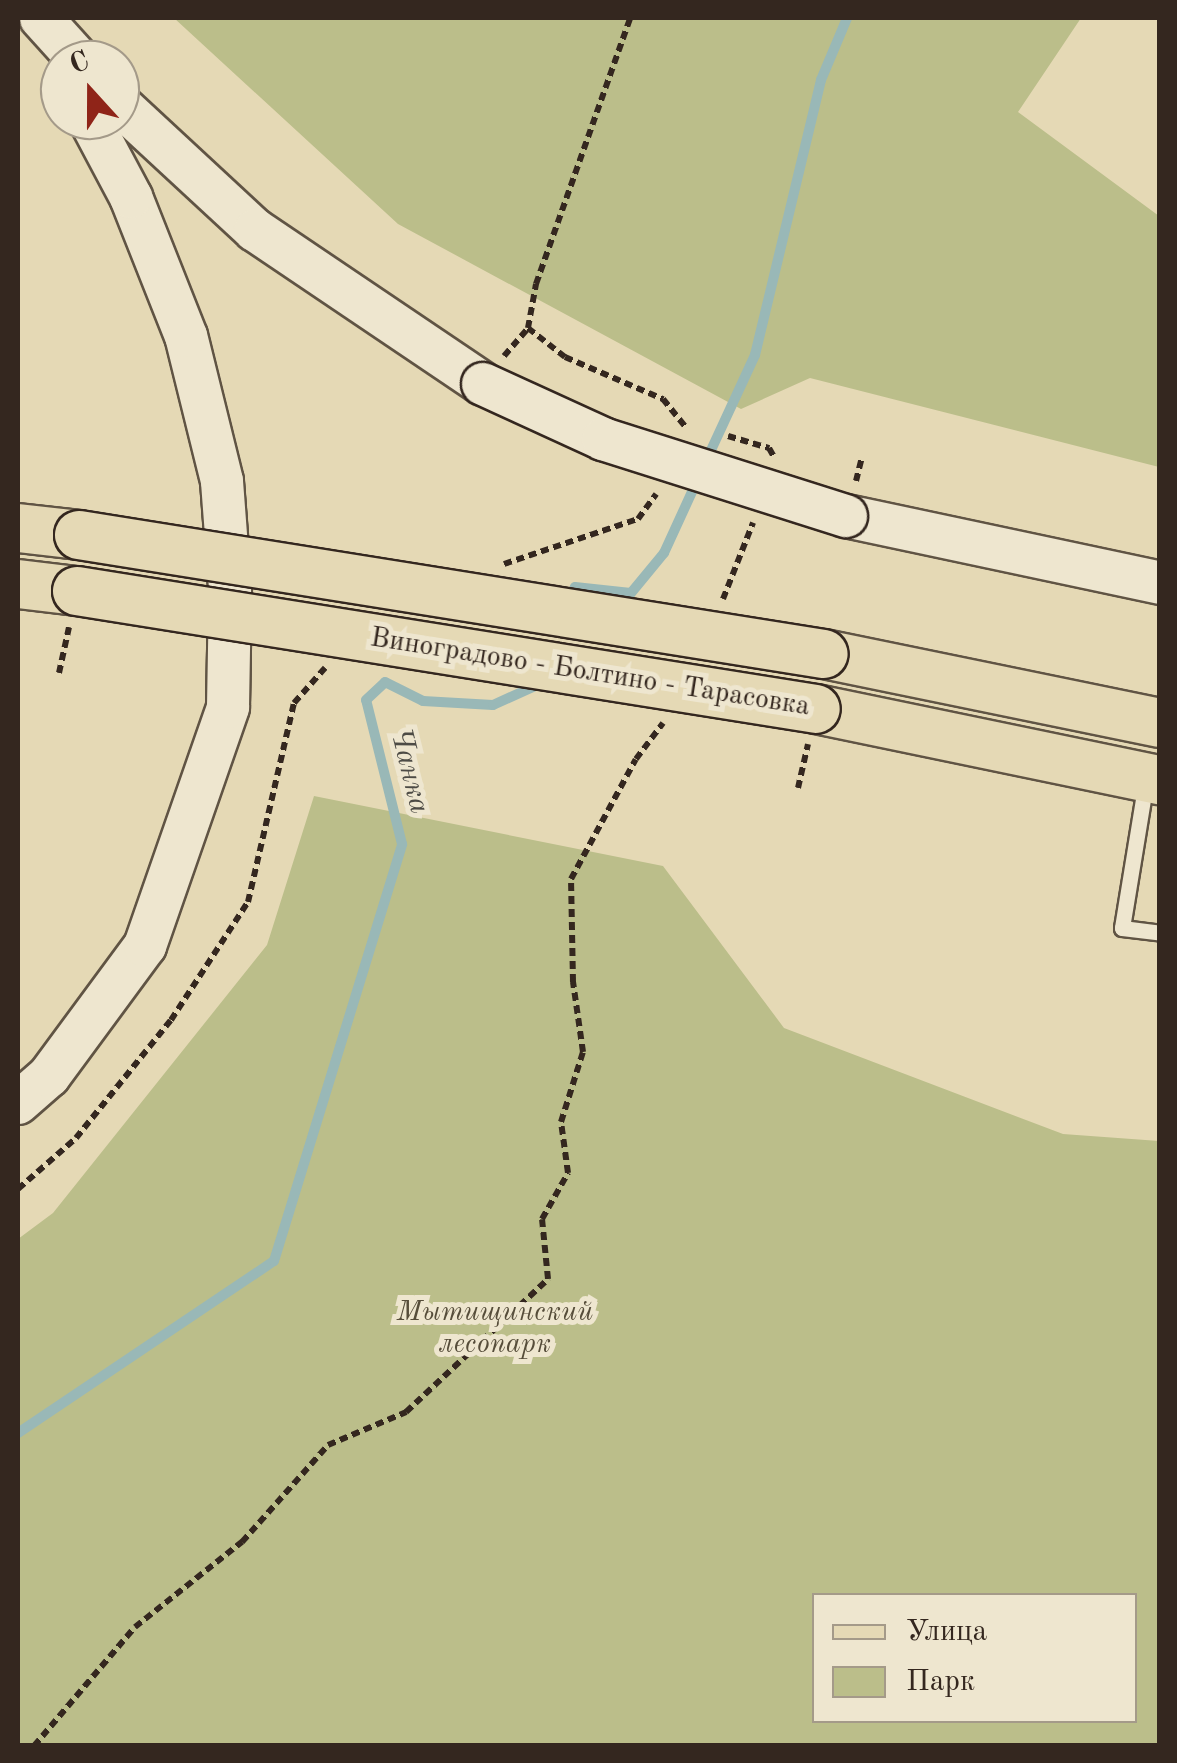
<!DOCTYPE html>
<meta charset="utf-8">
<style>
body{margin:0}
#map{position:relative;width:1177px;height:1763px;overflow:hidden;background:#e5d9b5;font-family:"Old Standard TT",serif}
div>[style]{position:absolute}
.green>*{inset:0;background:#bbbe8a}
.stream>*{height:10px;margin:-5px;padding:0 5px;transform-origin:5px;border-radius:5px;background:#99b8b7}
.path>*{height:6px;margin-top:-3px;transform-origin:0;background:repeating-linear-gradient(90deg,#34271f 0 8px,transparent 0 13px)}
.roads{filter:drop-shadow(2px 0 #605444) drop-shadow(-2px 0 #605444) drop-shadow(0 2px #605444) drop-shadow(0 -2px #605444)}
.lane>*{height:15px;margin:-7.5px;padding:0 7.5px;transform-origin:7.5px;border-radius:7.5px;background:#eee6cf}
.secondary>*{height:42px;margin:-21px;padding:0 21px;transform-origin:21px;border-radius:21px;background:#eee6cf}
.primary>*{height:48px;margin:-24px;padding:0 24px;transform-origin:24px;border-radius:24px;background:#e5d9b5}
.bridges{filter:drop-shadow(2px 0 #34271f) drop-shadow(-2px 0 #34271f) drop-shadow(0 2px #34271f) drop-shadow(0 -2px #34271f)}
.secondary-bridge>*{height:42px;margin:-21px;padding:0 21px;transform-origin:21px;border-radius:21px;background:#eee6cf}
.primary-bridge>*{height:48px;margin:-24px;padding:0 24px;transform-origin:24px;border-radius:24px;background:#e5d9b5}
span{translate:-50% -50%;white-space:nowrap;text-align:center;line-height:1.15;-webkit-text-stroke:10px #eee6cf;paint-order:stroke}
.street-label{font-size:28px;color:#34271f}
.park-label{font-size:28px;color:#564d3a;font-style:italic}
.water-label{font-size:30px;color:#4d4b45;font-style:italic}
.frame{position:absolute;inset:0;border:20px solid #34271f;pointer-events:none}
.legend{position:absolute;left:812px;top:1593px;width:325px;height:130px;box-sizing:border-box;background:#eee6cf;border:2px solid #a49a89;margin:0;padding:12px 18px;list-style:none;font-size:30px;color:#34271f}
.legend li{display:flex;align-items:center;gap:20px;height:50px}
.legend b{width:50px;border:2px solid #a49a89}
.north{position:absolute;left:40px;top:40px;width:100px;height:100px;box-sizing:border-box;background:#eee6cf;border:2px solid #a49a89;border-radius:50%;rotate:339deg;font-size:28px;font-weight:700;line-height:40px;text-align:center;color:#34271f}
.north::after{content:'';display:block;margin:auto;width:35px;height:45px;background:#8f2418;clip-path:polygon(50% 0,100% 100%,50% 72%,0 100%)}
</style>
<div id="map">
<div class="green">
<div style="clip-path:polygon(174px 18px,1081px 18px,1018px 112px,1159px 216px,1159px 467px,810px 378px,741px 409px,398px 224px)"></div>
<div style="clip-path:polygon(evenodd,314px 796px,663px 866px,784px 1028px,1063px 1134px,1159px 1141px,1159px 1745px,18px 1745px,18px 1239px,53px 1213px,267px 945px,314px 796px,814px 1596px,1134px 1596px,1134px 1720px,814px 1720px,814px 1596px)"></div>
</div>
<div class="stream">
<div style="left:706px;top:461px;width:117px;rotate:-65.2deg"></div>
<div style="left:755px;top:355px;width:283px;rotate:-76.5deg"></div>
<div style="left:821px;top:80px;width:67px;rotate:-67.2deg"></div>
<div style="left:567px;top:600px;width:15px;rotate:-58deg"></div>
<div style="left:575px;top:587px;width:56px;rotate:6.1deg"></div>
<div style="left:631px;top:593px;width:52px;rotate:-50.5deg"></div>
<div style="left:664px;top:553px;width:79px;rotate:-65.4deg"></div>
<div style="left:18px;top:1433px;width:308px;rotate:-33.9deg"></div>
<div style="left:274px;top:1261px;width:436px;rotate:-72.9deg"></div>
<div style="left:402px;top:844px;width:148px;rotate:-104deg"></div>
<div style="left:366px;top:700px;width:26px;rotate:-43deg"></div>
<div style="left:385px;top:682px;width:42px;rotate:26.6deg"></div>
<div style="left:423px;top:701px;width:70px;rotate:3.3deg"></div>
<div style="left:493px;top:705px;width:56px;rotate:-24.3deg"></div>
</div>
<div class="path">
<div style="left:528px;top:328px;width:47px;rotate:38.1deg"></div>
<div style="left:565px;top:357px;width:107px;rotate:23.2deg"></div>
<div style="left:663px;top:399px;width:38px;rotate:51deg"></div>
<div style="left:504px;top:356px;width:37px;rotate:-49deg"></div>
<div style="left:528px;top:328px;width:45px;rotate:-79.7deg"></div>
<div style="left:536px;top:284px;width:282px;rotate:-70.5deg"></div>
<div style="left:728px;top:436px;width:43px;rotate:16.3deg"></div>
<div style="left:769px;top:448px;width:10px;rotate:61deg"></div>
<div style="left:856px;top:481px;width:25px;rotate:-76deg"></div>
<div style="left:504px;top:564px;width:141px;rotate:-18.6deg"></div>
<div style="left:638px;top:519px;width:31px;rotate:-54deg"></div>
<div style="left:723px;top:599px;width:82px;rotate:-68.5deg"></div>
<div style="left:59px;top:673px;width:47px;rotate:-77.7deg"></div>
<div style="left:798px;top:788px;width:45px;rotate:-77.2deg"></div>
<div style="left:18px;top:1189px;width:77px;rotate:-41.3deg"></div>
<div style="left:76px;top:1138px;width:151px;rotate:-51.2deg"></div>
<div style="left:171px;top:1020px;width:141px;rotate:-56.9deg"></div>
<div style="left:248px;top:902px;width:204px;rotate:-77deg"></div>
<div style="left:294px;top:703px;width:47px;rotate:-48.5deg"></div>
<div style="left:34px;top:1746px;width:156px;rotate:-49.7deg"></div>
<div style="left:135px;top:1627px;width:137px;rotate:-38.5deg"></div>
<div style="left:242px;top:1542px;width:130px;rotate:-48.4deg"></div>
<div style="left:328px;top:1445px;width:85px;rotate:-22.9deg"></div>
<div style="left:406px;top:1412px;width:195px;rotate:-43.1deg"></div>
<div style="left:548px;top:1279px;width:60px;rotate:-95.7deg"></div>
<div style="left:542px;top:1219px;width:53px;rotate:-60.5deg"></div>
<div style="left:568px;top:1173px;width:51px;rotate:-97.8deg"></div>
<div style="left:561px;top:1122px;width:73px;rotate:-72.6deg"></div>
<div style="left:583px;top:1052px;width:71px;rotate:-98.1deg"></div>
<div style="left:573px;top:982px;width:103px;rotate:-91.1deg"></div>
<div style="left:571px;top:879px;width:136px;rotate:-61.6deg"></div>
<div style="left:636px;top:759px;width:45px;rotate:-53.1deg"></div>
</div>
<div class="roads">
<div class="lane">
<div style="left:1146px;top:781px;width:149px;rotate:99.3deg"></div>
<div style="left:1122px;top:928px;width:38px;rotate:7deg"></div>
</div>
<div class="secondary">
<div style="left:41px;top:18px;width:57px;rotate:47.9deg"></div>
<div style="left:120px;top:105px;width:184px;rotate:42.8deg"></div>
<div style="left:255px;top:230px;width:275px;rotate:34deg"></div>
<div style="left:846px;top:516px;width:321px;rotate:12deg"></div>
<div style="left:18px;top:1103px;width:41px;rotate:-41.1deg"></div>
<div style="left:49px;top:1076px;width:162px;rotate:-53.6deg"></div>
<div style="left:145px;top:946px;width:253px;rotate:-70.8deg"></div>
<div style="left:228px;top:707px;width:119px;rotate:-89deg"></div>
<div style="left:230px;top:588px;width:107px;rotate:-94.3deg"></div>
<div style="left:222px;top:481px;width:149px;rotate:-103.9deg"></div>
<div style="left:186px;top:336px;width:149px;rotate:-111.6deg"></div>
<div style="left:131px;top:197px;width:87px;rotate:-118deg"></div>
</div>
<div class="primary">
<div style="left:18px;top:528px;width:61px;rotate:6.5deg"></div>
<div style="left:18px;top:584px;width:59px;rotate:6.8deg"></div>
<div style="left:824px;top:654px;width:343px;rotate:11.6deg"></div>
<div style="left:816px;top:709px;width:351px;rotate:11.7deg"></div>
</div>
</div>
<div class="bridges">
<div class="secondary-bridge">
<div style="left:483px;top:384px;width:132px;rotate:24.6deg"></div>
<div style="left:603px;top:439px;width:255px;rotate:17.6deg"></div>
</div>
<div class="primary-bridge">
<div style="left:79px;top:535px;width:754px;rotate:9.08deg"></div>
<div style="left:77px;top:591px;width:748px;rotate:9.07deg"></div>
</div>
</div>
<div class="street-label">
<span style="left:590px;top:673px;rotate:9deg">Виноградово - Болтино - Тарасовка</span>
</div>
<div class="park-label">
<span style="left:495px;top:1329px">Мытищинский<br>лесопарк</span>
</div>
<div class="water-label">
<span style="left:409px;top:771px;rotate:76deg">Чанка</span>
</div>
<div class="frame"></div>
<ul class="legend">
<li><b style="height:12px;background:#e5d9b5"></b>Улица</li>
<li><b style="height:28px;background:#bbbe8a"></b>Парк</li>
</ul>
<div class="north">С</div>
</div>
